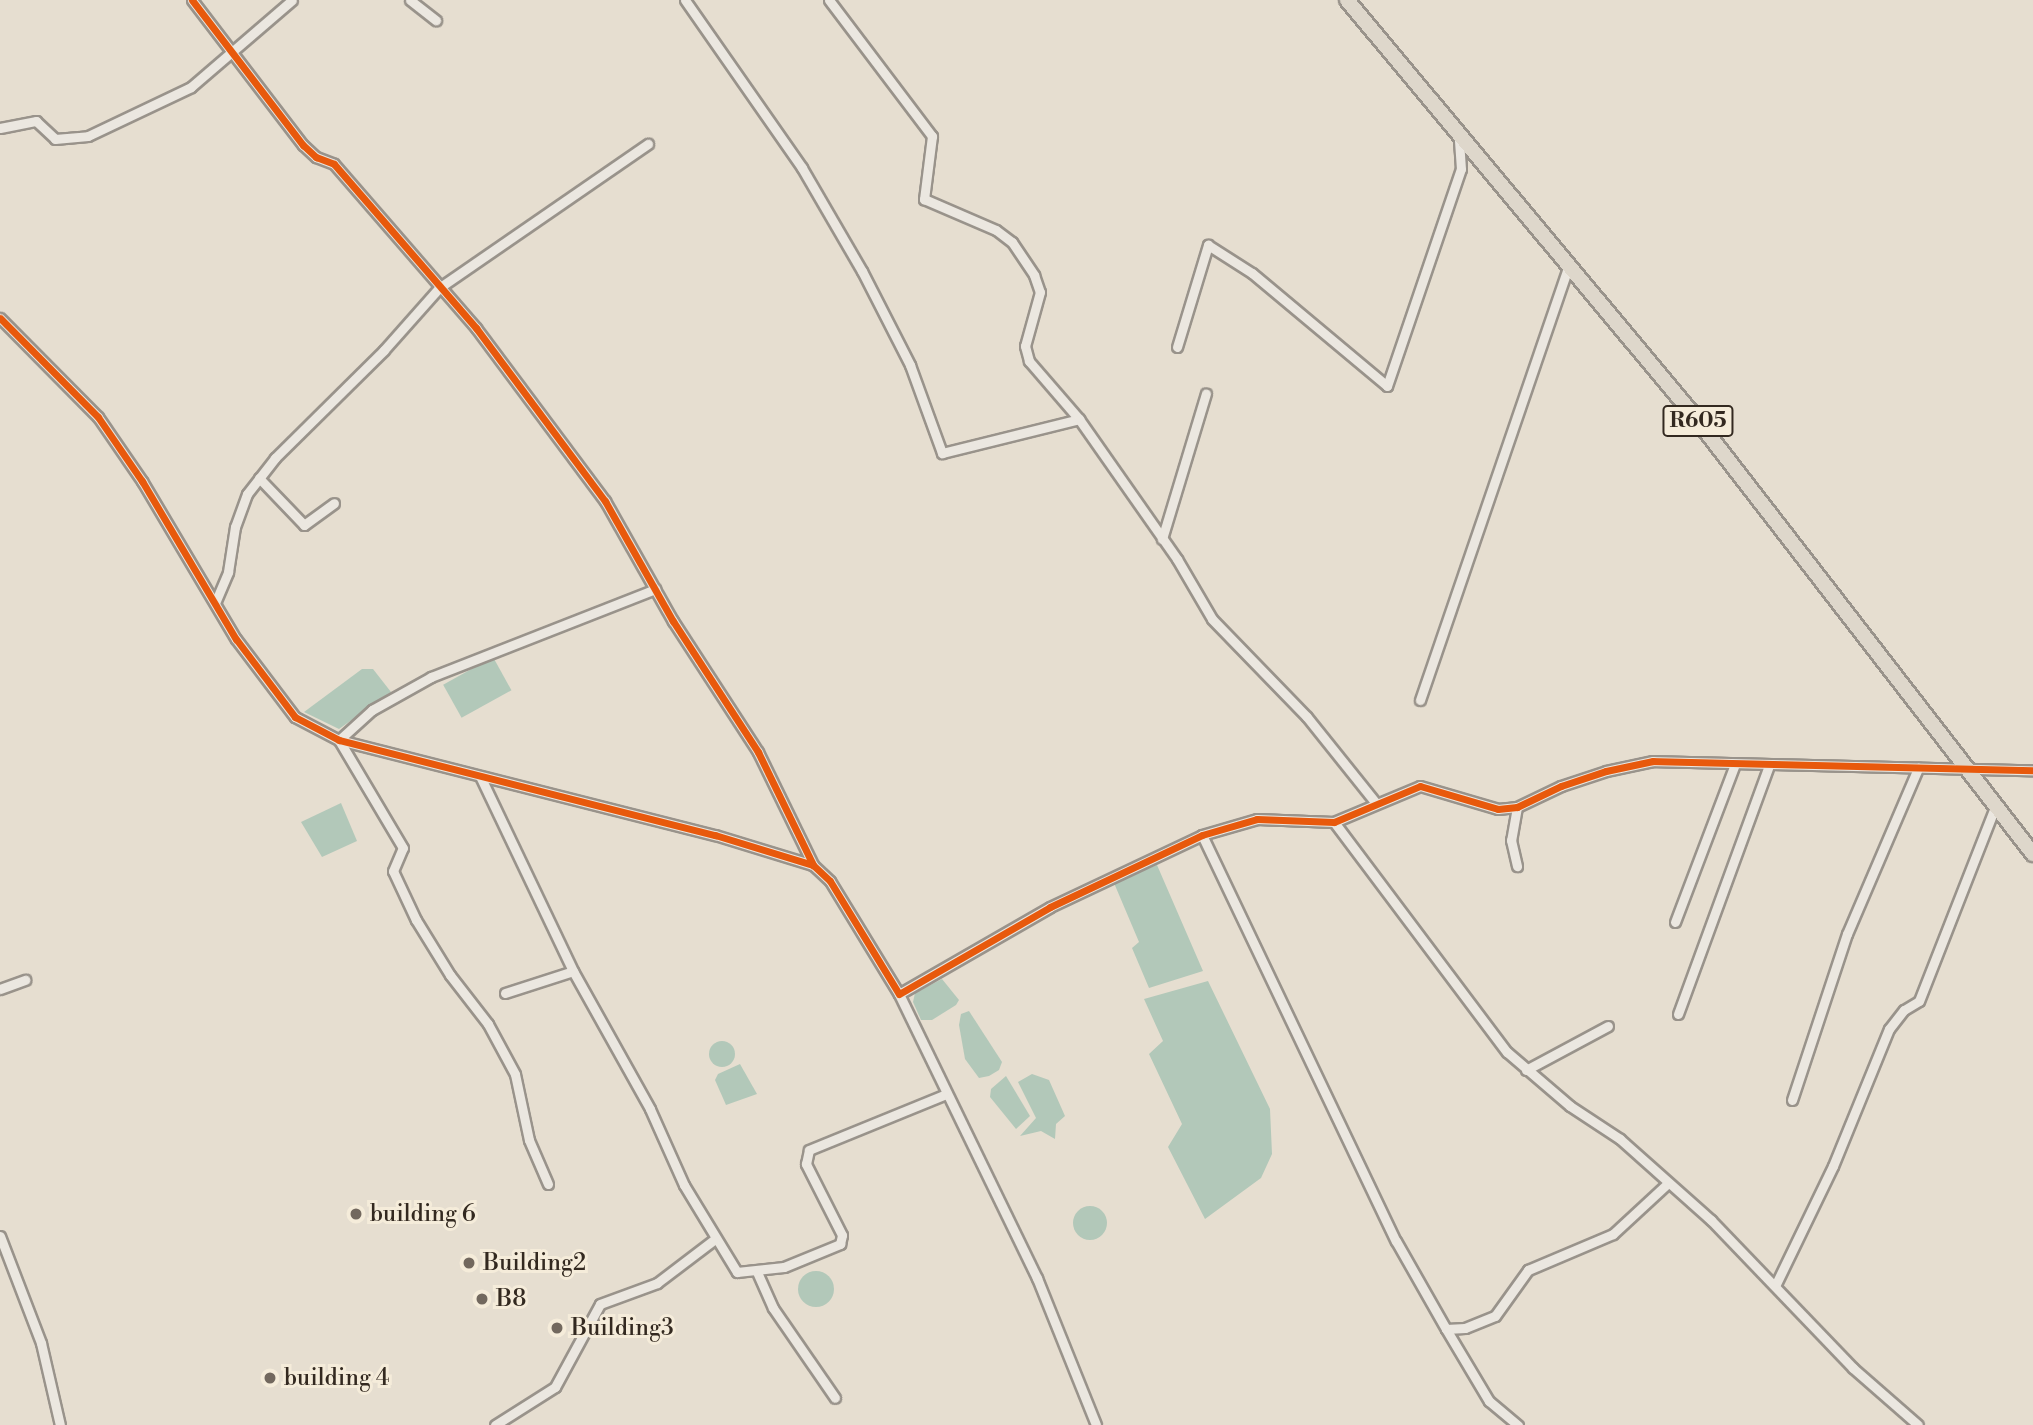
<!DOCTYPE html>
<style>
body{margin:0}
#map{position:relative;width:2033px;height:1425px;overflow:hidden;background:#e6ded0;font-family:"Libre Bodoni",serif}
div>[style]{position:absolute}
.water>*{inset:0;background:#b2c8b9;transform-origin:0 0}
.round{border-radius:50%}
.roads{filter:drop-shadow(2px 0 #99938b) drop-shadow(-2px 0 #99938b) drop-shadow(0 2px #99938b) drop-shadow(0 -2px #99938b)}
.street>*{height:9px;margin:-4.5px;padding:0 4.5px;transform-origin:4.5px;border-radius:4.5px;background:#ebe7e0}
.primary>*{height:14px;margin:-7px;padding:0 7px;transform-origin:7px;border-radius:7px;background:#ded7cb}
.cycleway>*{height:7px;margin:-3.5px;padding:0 3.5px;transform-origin:3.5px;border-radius:3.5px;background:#e8590c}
.dots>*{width:19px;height:19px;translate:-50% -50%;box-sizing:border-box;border:4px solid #f5ecda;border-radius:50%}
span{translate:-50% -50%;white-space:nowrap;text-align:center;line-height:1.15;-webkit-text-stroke:6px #f5ecda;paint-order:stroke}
.shield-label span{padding:2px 5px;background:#f5ecda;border:2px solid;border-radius:5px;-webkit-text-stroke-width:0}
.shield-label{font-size:21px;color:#332920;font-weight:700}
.poi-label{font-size:23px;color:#332920}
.left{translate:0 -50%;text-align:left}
</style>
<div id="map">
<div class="water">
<div style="left:493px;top:657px;width:38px;height:57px;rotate:61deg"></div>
<div style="clip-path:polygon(362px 669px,373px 669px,391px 692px,339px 729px,304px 712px)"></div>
<div style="clip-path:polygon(341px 803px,357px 841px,322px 857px,301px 822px)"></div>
<div style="clip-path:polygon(1157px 865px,1203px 971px,1149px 988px,1132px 948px,1139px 942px,1114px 883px)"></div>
<div style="clip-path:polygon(942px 979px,959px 1000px,956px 1005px,932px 1020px,921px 1020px,913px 1002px,915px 993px)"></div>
<div style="clip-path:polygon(1208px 981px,1270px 1109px,1272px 1154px,1261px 1178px,1205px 1219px,1168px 1147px,1182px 1124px,1149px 1054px,1163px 1041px,1144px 999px)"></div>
<div style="clip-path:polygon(969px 1011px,1002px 1062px,999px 1070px,989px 1076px,979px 1078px,965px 1059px,959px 1025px,961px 1014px)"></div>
<div class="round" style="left:709px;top:1041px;width:26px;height:26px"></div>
<div style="clip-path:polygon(740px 1064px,757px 1094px,726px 1105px,715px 1080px,718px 1074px)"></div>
<div style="clip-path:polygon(1032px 1074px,1049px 1080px,1065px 1116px,1056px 1124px,1055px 1139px,1041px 1131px,1020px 1136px,1036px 1118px,1018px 1082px)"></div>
<div style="clip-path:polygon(1006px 1076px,1030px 1116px,1016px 1129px,990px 1097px,991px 1089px)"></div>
<div class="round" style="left:1073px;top:1206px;width:34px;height:34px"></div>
<div class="round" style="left:798px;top:1271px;width:36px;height:36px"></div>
</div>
<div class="roads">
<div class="street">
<div style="left:192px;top:0;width:183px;rotate:52.6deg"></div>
<div style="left:303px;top:145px;width:18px;rotate:43deg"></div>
<div style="left:316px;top:157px;width:19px;rotate:21deg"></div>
<div style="left:334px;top:164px;width:217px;rotate:49.1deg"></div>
<div style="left:476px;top:328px;width:216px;rotate:53.3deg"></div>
<div style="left:605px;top:501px;width:138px;rotate:60.5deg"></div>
<div style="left:673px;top:621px;width:156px;rotate:57deg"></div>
<div style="left:758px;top:752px;width:126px;rotate:64deg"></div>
<div style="left:410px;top:0;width:33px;rotate:38deg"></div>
<div style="left:685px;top:0;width:205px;rotate:55.1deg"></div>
<div style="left:802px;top:168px;width:119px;rotate:59.8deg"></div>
<div style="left:862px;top:271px;width:106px;rotate:62.9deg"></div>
<div style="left:910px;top:365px;width:94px;rotate:70deg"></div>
<div style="left:942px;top:453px;width:141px;rotate:-13.9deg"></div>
<div style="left:829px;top:0;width:171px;rotate:52.9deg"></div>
<div style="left:932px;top:136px;width:64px;rotate:97.2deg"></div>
<div style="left:924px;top:199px;width:78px;rotate:23.3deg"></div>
<div style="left:996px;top:230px;width:20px;rotate:37deg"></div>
<div style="left:1012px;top:242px;width:40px;rotate:56deg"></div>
<div style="left:1034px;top:275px;width:18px;rotate:71deg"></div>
<div style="left:1040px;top:292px;width:56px;rotate:105.5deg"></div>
<div style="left:1025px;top:346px;width:16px;rotate:75deg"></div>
<div style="left:1029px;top:361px;width:77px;rotate:49.2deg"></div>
<div style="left:1079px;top:419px;width:171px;rotate:55deg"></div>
<div style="left:1177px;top:559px;width:69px;rotate:59.7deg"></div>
<div style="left:1212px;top:619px;width:136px;rotate:45.9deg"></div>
<div style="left:1307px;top:717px;width:109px;rotate:51.3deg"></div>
<div style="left:0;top:128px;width:37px;rotate:-11deg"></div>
<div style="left:36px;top:121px;width:26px;rotate:43deg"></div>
<div style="left:55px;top:139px;width:33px;rotate:-5deg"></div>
<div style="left:88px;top:136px;width:114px;rotate:-25.4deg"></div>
<div style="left:191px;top:87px;width:133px;rotate:-40.7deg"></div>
<div style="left:0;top:318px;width:139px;rotate:45.3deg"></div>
<div style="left:98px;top:417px;width:78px;rotate:55.5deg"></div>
<div style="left:142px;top:481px;width:184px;rotate:59.3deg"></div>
<div style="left:236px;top:639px;width:98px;rotate:52.9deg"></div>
<div style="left:295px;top:717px;width:50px;rotate:27.6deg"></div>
<div style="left:339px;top:740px;width:388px;rotate:14.2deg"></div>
<div style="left:715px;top:835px;width:102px;rotate:17deg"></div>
<div style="left:813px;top:865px;width:23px;rotate:43deg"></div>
<div style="left:830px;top:881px;width:132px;rotate:58.6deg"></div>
<div style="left:899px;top:994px;width:174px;rotate:-29.9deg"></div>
<div style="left:1050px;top:907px;width:168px;rotate:-25.3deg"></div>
<div style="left:1202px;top:835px;width:57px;rotate:-16.2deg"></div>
<div style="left:1257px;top:819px;width:77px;rotate:2.2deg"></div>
<div style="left:1334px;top:822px;width:93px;rotate:-22.7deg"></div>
<div style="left:1420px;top:786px;width:81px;rotate:16.4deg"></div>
<div style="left:1498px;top:809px;width:19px;rotate:-6deg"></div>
<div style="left:1517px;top:807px;width:49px;rotate:-25.5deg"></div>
<div style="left:1561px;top:786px;width:47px;rotate:-18.4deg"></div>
<div style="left:1606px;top:771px;width:48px;rotate:-12deg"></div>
<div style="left:1653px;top:761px;width:380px;rotate:1.4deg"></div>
<div style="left:1177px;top:347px;width:107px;rotate:-73.1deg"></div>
<div style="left:1208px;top:245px;width:52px;rotate:32.5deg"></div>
<div style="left:1252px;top:273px;width:176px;rotate:39.9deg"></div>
<div style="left:1387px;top:386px;width:229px;rotate:-71.2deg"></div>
<div style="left:1461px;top:169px;width:32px;rotate:-94deg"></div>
<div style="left:259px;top:478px;width:65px;rotate:46.2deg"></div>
<div style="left:304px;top:525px;width:37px;rotate:-36deg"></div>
<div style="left:1162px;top:539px;width:152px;rotate:-73.2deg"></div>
<div style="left:215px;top:603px;width:34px;rotate:-67deg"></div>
<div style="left:228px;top:572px;width:46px;rotate:-81.2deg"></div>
<div style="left:235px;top:527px;width:35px;rotate:-70deg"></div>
<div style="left:247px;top:494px;width:46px;rotate:-52.1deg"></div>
<div style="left:275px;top:458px;width:153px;rotate:-44.7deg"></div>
<div style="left:384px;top:350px;width:83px;rotate:-48.4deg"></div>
<div style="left:439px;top:288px;width:254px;rotate:-34.6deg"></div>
<div style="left:1420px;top:700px;width:460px;rotate:-71.1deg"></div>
<div style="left:481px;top:778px;width:214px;rotate:64.5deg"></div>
<div style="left:573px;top:971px;width:158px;rotate:60.8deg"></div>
<div style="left:650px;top:1109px;width:83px;rotate:65.9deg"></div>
<div style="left:684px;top:1185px;width:102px;rotate:58.7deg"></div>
<div style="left:737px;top:1272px;width:47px;rotate:-6.1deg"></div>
<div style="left:784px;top:1267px;width:61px;rotate:-22.3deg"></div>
<div style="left:840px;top:1244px;width:9px;rotate:-77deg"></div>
<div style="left:842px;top:1235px;width:80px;rotate:-116.9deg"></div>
<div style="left:806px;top:1164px;width:14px;rotate:-78deg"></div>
<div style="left:809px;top:1150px;width:148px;rotate:-22.2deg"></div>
<div style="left:1517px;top:807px;width:34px;rotate:100deg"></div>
<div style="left:1511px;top:840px;width:27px;rotate:77deg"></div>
<div style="left:1334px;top:822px;width:288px;rotate:53.1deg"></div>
<div style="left:1507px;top:1052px;width:83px;rotate:40.6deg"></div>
<div style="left:1570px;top:1106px;width:60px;rotate:33.4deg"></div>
<div style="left:1620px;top:1139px;width:122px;rotate:41.7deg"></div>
<div style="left:1711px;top:1220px;width:205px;rotate:46.2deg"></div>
<div style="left:1853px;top:1368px;width:86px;rotate:41.2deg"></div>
<div style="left:1202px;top:835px;width:450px;rotate:64.5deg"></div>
<div style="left:1396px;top:1241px;width:101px;rotate:60.4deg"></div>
<div style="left:1446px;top:1329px;width:19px;rotate:-3deg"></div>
<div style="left:1465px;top:1328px;width:32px;rotate:-22deg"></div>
<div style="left:1495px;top:1316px;width:57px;rotate:-54.3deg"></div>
<div style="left:1528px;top:1270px;width:92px;rotate:-23deg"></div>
<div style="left:1613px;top:1234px;width:75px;rotate:-42.8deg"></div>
<div style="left:1675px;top:922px;width:169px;rotate:-69.2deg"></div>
<div style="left:0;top:989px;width:27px;rotate:-20deg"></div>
<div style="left:505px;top:993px;width:71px;rotate:-17.9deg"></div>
<div style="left:899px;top:994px;width:316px;rotate:64.1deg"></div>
<div style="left:1037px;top:1278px;width:158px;rotate:68.1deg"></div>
<div style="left:1678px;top:1014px;width:264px;rotate:-69.9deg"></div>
<div style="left:1526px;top:1070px;width:93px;rotate:-28.2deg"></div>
<div style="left:1792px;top:1100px;width:175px;rotate:-71.7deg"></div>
<div style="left:1847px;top:934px;width:181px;rotate:-66.8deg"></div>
<div style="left:548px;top:1184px;width:48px;rotate:-113.4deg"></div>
<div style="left:529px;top:1140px;width:67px;rotate:-102deg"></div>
<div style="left:515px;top:1074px;width:57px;rotate:-118.4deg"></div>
<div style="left:488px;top:1024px;width:62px;rotate:-127.8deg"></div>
<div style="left:450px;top:975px;width:65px;rotate:-121.7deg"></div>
<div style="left:416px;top:920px;width:54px;rotate:-115.1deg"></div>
<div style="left:393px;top:871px;width:25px;rotate:-67deg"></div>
<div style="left:403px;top:848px;width:126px;rotate:-120.7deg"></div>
<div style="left:339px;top:740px;width:45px;rotate:-42.3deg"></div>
<div style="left:372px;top:710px;width:68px;rotate:-29.2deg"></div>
<div style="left:431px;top:677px;width:241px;rotate:-21.4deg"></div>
<div style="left:0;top:1236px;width:115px;rotate:69deg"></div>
<div style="left:41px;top:1343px;width:84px;rotate:77deg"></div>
<div style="left:757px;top:1272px;width:39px;rotate:66deg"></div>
<div style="left:773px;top:1308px;width:109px;rotate:55.4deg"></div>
<div style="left:1775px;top:1286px;width:133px;rotate:-64.2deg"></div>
<div style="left:1833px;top:1166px;width:148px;rotate:-67.8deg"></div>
<div style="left:1889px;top:1029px;width:24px;rotate:-52deg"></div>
<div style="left:1904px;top:1010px;width:17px;rotate:-31deg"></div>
<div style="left:1919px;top:1001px;width:211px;rotate:-68.6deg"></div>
<div style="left:1446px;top:1329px;width:84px;rotate:59.2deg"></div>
<div style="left:1489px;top:1401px;width:38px;rotate:40deg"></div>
<div style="left:495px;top:1425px;width:71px;rotate:-32.3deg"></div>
<div style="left:555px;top:1387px;width:94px;rotate:-61.5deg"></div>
<div style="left:600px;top:1304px;width:61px;rotate:-20.2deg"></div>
<div style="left:657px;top:1283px;width:73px;rotate:-37.2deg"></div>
</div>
<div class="primary">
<div style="left:1347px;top:0;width:537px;rotate:50.14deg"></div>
<div style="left:1691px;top:412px;width:559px;rotate:52.27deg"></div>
</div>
</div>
<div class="cycleway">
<div style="left:192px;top:0;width:183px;rotate:52.6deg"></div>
<div style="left:303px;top:145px;width:18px;rotate:43deg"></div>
<div style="left:316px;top:157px;width:19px;rotate:21deg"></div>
<div style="left:334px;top:164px;width:217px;rotate:49.1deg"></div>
<div style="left:476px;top:328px;width:216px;rotate:53.3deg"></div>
<div style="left:605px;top:501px;width:138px;rotate:60.5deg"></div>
<div style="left:673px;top:621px;width:156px;rotate:57deg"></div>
<div style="left:758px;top:752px;width:126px;rotate:64deg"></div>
<div style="left:0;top:318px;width:139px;rotate:45.3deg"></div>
<div style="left:98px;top:417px;width:78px;rotate:55.5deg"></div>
<div style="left:142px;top:481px;width:184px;rotate:59.3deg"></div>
<div style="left:236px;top:639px;width:98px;rotate:52.9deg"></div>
<div style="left:295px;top:717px;width:50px;rotate:27.6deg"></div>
<div style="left:339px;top:740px;width:388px;rotate:14.2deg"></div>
<div style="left:715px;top:835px;width:102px;rotate:17deg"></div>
<div style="left:813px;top:865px;width:23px;rotate:43deg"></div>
<div style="left:830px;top:881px;width:132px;rotate:58.6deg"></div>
<div style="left:899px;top:994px;width:174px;rotate:-29.9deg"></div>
<div style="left:1050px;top:907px;width:168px;rotate:-25.3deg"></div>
<div style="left:1202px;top:835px;width:57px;rotate:-16.2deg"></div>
<div style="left:1257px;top:819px;width:77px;rotate:2.2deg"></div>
<div style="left:1334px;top:822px;width:93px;rotate:-22.7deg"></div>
<div style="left:1420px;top:786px;width:81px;rotate:16.4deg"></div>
<div style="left:1498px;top:809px;width:19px;rotate:-6deg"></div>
<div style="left:1517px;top:807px;width:49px;rotate:-25.5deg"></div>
<div style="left:1561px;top:786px;width:47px;rotate:-18.4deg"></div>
<div style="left:1606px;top:771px;width:48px;rotate:-12deg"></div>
<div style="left:1653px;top:761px;width:380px;rotate:1.4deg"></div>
</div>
<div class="dots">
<div style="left:356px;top:1214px;background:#72685e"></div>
<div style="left:469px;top:1263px;background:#72685e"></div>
<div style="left:482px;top:1299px;background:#72685e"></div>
<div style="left:557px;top:1328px;background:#72685e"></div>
<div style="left:270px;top:1378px;background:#72685e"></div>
</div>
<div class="shield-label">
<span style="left:1698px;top:421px">R605</span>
</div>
<div class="poi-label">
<span class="left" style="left:370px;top:1214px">building 6</span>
<span class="left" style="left:483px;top:1263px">Building2</span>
<span class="left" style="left:496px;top:1299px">B8</span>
<span class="left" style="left:571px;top:1328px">Building3</span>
<span class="left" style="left:284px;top:1378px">building 4</span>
</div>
</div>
